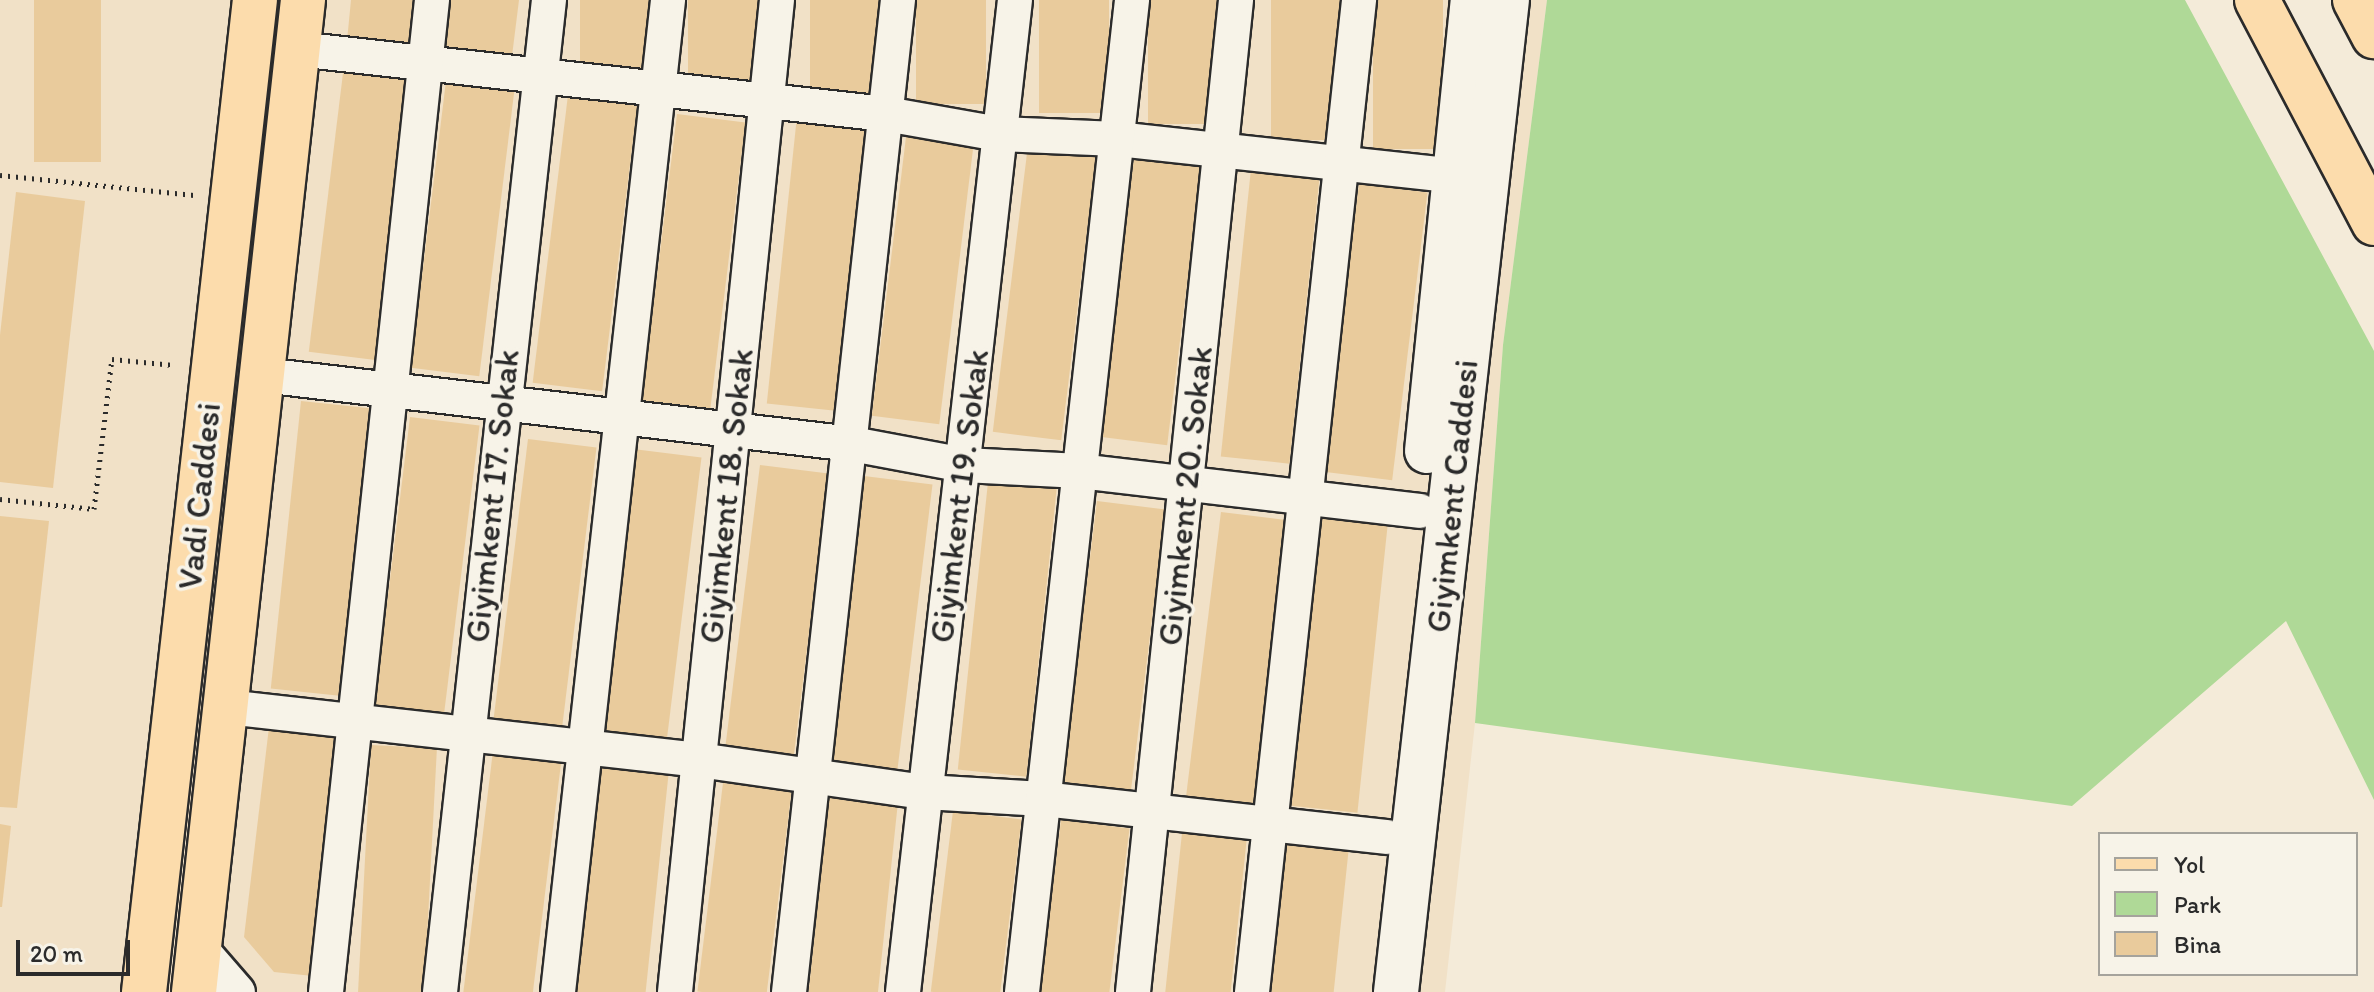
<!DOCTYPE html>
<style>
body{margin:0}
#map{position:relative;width:2374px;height:992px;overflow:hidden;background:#f4ebd9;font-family:Itim,sans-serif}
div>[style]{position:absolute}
.built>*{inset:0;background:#f1e1c7}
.green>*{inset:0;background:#afd997}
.building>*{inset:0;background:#e9cb9c;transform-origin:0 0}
.path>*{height:5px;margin-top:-2.5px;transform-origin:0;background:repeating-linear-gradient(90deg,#2b2b2b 0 2px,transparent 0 8px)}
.roads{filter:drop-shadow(2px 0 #2b2b2b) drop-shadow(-2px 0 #2b2b2b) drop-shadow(0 2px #2b2b2b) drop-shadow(0 -2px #2b2b2b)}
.street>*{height:34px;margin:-17px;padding:0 17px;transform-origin:17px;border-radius:17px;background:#f7f3e8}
.secondary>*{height:44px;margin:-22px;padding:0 22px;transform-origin:22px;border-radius:22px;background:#f7f3e8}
.primary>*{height:44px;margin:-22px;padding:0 22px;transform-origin:22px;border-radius:22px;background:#fcdcac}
.highway>*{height:44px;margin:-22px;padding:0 22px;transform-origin:22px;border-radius:22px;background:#fcdcac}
span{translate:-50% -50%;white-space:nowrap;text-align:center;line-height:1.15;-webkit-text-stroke:7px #f7f3e8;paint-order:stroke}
.street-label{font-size:34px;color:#2b2b2b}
.legend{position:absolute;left:2098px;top:832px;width:260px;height:144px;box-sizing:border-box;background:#f7f3e8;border:2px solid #a5a39c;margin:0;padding:10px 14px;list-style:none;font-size:24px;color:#2b2b2b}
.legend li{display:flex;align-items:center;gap:16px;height:40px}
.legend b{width:40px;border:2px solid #a5a39c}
.scale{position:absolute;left:16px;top:940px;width:114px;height:36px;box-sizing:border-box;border:4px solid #2b2b2b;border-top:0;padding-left:10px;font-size:24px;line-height:28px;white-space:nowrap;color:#2b2b2b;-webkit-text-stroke:6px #f7f3e8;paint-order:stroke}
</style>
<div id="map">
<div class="built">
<div style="clip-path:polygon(0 0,1547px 0,1503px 345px,1475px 723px,1445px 992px,0 992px)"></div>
</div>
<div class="green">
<div style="clip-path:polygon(1547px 0,2185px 0,2374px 351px,2374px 800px,2286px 621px,2072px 806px,1475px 723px,1503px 345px)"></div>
</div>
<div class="building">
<div style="left:34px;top:0;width:67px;height:162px"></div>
<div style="clip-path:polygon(351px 0,421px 0,415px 49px,347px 41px)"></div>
<div style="clip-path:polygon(449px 0,519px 0,511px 64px,442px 56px)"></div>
<div style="left:580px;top:0;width:70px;height:70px"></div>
<div style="left:688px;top:0;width:70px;height:89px"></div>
<div style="left:810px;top:0;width:70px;height:96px"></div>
<div style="left:916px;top:0;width:70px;height:104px"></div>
<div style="left:1039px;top:0;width:70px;height:113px"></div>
<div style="left:1148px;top:0;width:69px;height:124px"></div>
<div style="left:1271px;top:0;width:70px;height:140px"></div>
<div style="left:1373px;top:0;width:70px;height:149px"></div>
<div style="left:344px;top:65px;width:69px;height:289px;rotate:7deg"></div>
<div style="left:446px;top:81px;width:69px;height:289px;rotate:7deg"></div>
<div style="left:568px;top:95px;width:70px;height:290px;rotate:7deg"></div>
<div style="left:677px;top:114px;width:69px;height:290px;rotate:7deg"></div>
<div style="left:797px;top:116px;width:69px;height:289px;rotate:6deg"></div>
<div style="left:907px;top:129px;width:68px;height:289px;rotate:7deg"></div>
<div style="left:1028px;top:145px;width:69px;height:289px;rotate:7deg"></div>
<div style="left:1135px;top:149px;width:68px;height:290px;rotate:7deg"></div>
<div style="left:1251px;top:169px;width:69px;height:289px;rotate:6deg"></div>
<div style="left:1359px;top:184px;width:69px;height:290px;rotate:7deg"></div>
<div style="clip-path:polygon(16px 192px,85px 201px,53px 488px,0 482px,0 335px)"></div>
<div style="left:301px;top:401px;width:69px;height:289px;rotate:6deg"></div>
<div style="left:410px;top:417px;width:70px;height:290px;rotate:7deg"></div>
<div style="left:528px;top:439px;width:69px;height:289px;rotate:7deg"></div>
<div style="left:633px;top:449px;width:69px;height:289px;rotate:7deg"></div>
<div style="left:760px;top:465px;width:69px;height:289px;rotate:7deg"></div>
<div style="left:864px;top:476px;width:69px;height:289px;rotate:7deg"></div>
<div style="left:988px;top:482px;width:69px;height:289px;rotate:6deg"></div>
<div style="left:1097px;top:501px;width:69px;height:289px;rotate:7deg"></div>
<div style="left:1221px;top:512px;width:69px;height:290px;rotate:7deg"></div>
<div style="clip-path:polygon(0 516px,49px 521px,17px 808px,0 807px)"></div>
<div style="left:1319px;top:518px;width:69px;height:289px;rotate:6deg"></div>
<div style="clip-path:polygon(269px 727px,335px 734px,313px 976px,274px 972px,244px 937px)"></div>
<div style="left:371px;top:745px;width:66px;height:248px;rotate:3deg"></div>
<div style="left:493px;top:751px;width:69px;height:243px;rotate:7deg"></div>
<div style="left:600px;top:766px;width:69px;height:227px;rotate:6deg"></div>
<div style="left:723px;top:783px;width:69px;height:210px;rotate:7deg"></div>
<div style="left:829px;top:798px;width:69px;height:195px;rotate:6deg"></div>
<div style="left:953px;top:811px;width:69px;height:182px;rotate:7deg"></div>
<div style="left:1061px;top:820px;width:69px;height:173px;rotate:7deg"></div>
<div style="clip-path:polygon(0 824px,11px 826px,2px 907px,0 907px)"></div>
<div style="left:1182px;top:833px;width:65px;height:160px;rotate:6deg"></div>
<div style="left:1287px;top:843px;width:62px;height:150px;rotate:6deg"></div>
</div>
<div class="path">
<div style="left:0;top:175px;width:195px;rotate:5.9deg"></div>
<div style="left:0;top:499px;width:95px;rotate:6.1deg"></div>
<div style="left:94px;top:509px;width:151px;rotate:-83.2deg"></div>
<div style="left:112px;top:359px;width:62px;rotate:5.5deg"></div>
</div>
<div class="roads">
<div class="street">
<div style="left:297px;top:49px;width:593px;rotate:6.3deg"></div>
<div style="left:886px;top:114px;width:116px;rotate:10deg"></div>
<div style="left:1000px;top:134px;width:117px;rotate:2.4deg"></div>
<div style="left:1117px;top:139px;width:340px;rotate:6.2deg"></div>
<div style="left:263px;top:375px;width:593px;rotate:6.68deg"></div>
<div style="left:852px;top:444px;width:114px;rotate:10.6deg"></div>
<div style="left:964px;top:465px;width:116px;rotate:3deg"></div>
<div style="left:1080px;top:471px;width:342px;rotate:6.7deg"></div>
<div style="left:227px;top:707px;width:475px;rotate:6.4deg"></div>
<div style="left:699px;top:760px;width:228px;rotate:8.1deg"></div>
<div style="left:925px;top:792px;width:118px;rotate:3.4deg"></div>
<div style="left:1043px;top:799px;width:346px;rotate:6.3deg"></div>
<div style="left:200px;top:948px;width:58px;rotate:49.2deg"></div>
<div style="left:326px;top:992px;width:998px;rotate:-83.9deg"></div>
<div style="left:440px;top:992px;width:998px;rotate:-83.73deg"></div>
<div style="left:558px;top:992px;width:998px;rotate:-83.67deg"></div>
<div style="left:675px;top:992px;width:997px;rotate:-84.13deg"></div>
<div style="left:789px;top:992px;width:998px;rotate:-83.73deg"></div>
<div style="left:903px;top:992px;width:998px;rotate:-83.56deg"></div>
<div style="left:1022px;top:992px;width:998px;rotate:-83.67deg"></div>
<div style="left:1133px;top:992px;width:997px;rotate:-84.07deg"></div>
<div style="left:1252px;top:992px;width:998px;rotate:-83.84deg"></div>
</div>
<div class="secondary">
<div style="left:1427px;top:451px;width:453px;rotate:-84.2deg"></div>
<div style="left:1396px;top:992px;width:998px;rotate:-83.62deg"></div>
</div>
<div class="primary">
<div style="left:144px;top:992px;width:998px;rotate:-83.62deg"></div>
<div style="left:194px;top:992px;width:998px;rotate:-83.73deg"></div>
</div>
<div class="highway">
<div style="left:2257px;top:0;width:252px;rotate:62.3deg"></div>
<div style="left:2355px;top:0;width:41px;rotate:62.2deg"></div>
</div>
</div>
<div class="street-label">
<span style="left:199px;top:496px;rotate:-84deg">Vadi Caddesi</span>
<span style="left:492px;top:496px;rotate:-84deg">Giyimkent 17. Sokak</span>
<span style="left:726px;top:496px;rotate:-84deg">Giyimkent 18. Sokak</span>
<span style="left:959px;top:496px;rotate:-83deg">Giyimkent 19. Sokak</span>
<span style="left:1185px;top:496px;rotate:-84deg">Giyimkent 20. Sokak</span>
<span style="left:1452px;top:496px;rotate:-84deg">Giyimkent Caddesi</span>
</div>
<ul class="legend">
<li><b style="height:10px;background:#fcdcac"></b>Yol</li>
<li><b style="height:22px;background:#afd997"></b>Park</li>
<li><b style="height:22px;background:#e9cb9c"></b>Bina</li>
</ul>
<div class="scale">20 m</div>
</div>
